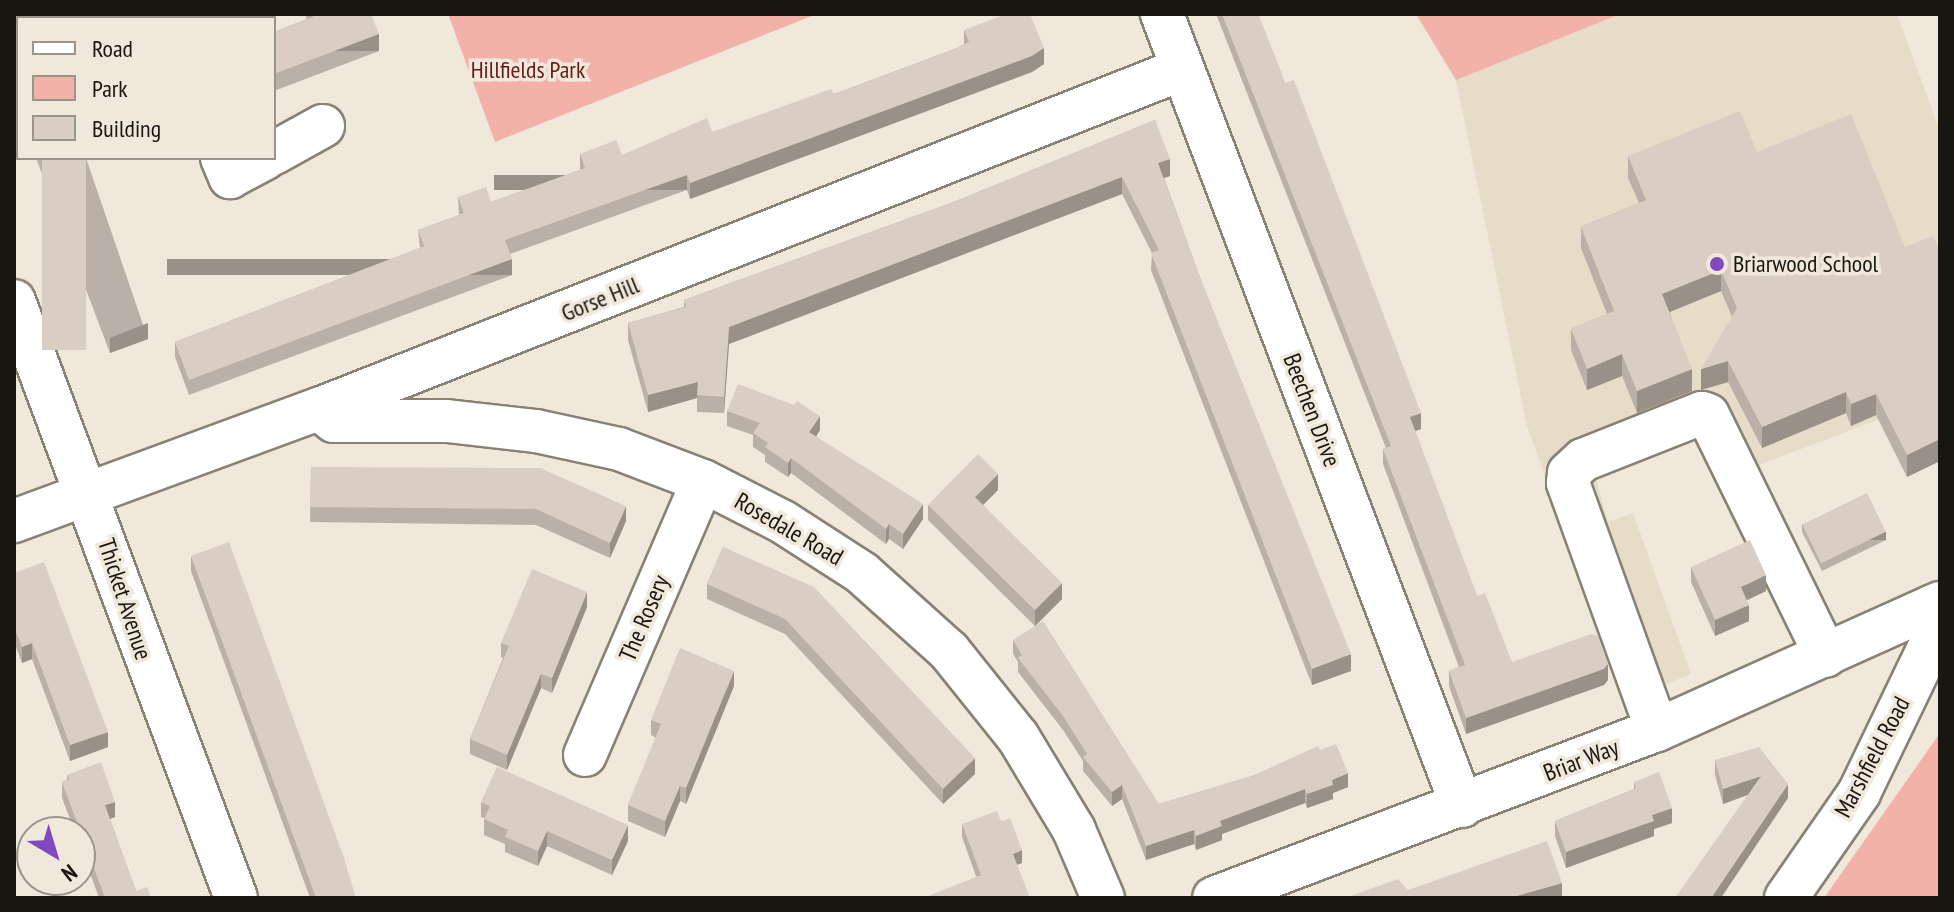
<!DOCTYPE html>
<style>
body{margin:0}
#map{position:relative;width:1954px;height:912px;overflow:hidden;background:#f0e9db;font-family:"PT Sans Narrow",sans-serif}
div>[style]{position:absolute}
.built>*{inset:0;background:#e6dcc7}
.green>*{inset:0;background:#f3b2a9}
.roads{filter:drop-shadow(2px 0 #888275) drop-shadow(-2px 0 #888275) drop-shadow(0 2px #888275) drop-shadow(0 -2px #888275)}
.minor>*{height:42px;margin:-21px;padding:0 21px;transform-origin:21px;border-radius:21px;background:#fff}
.wall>*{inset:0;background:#bbb0a8}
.shaded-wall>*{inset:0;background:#999088;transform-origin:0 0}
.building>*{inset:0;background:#dacdc3;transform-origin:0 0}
.dots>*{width:22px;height:22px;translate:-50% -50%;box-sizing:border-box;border:4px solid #f0e9db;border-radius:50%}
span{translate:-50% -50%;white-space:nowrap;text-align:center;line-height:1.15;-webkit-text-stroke:7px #f0e9db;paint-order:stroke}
.park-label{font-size:24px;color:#681a15}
.poi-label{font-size:24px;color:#181611}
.left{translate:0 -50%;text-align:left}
.street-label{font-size:24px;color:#181611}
.frame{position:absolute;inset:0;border:16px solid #181611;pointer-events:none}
.legend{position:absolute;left:16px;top:16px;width:260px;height:144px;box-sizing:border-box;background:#f0e9db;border:2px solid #9a958a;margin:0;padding:10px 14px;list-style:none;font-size:24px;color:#181611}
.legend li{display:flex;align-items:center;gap:16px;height:40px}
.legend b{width:40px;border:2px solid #9a958a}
.north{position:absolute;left:16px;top:816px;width:80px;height:80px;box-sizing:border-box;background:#f0e9db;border:2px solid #9a958a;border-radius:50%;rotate:142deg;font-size:22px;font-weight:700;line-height:32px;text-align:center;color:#181611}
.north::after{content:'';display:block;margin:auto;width:28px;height:36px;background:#8149c0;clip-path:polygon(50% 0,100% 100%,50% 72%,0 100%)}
</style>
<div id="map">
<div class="built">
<div style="clip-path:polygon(1416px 14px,1897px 14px,1940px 131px,1940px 396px,1725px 478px,1701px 427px,1594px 471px,1608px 522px,1633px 513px,1691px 674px,1627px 700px,1527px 426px,1456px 80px)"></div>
</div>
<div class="green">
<div style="clip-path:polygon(448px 14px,817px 14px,495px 142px)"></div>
<div style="clip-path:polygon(1416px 14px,1620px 14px,1456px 80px)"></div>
<div style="clip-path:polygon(1940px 733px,1940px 898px,1824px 898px)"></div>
</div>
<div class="roads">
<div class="minor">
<div style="left:187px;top:14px;width:4px;rotate:63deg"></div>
<div style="left:1162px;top:14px;width:847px;rotate:69.25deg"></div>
<div style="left:274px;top:153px;width:56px;rotate:-28.9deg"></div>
<div style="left:222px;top:158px;width:21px;rotate:67deg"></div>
<div style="left:230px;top:177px;width:40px;rotate:-28deg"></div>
<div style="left:14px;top:301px;width:637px;rotate:69.6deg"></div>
<div style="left:319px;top:409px;width:19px;rotate:39deg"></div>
<div style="left:334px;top:421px;width:113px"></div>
<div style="left:447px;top:421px;width:90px;rotate:6.4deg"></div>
<div style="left:536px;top:431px;width:85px;rotate:12.2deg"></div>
<div style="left:619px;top:449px;width:90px;rotate:20.9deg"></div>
<div style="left:703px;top:481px;width:90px;rotate:27.1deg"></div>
<div style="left:783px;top:522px;width:94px;rotate:32.8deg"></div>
<div style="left:862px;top:573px;width:117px;rotate:41.9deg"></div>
<div style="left:949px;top:651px;width:110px;rotate:51.3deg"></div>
<div style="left:1018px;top:737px;width:109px;rotate:58.9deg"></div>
<div style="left:1074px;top:830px;width:74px;rotate:66.9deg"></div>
<div style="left:14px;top:521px;width:325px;rotate:-20.2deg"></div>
<div style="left:319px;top:409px;width:928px;rotate:-21.5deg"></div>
<div style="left:1657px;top:730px;width:263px;rotate:-109.8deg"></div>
<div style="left:1568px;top:483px;width:10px;rotate:-84deg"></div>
<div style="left:1569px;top:473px;width:19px;rotate:-43deg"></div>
<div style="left:1583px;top:460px;width:128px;rotate:-21.6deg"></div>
<div style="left:1702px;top:413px;width:6px;rotate:18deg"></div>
<div style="left:1708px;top:415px;width:268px;rotate:63.9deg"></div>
<div style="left:585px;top:755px;width:298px;rotate:-66.7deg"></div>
<div style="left:1214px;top:898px;width:474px;rotate:-20.8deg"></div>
<div style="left:1657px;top:730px;width:310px;rotate:-24.2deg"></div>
<div style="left:1786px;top:898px;width:128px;rotate:-55.2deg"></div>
<div style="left:1859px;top:793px;width:175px;rotate:-64.3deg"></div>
<div style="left:1935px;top:635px;width:29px;rotate:-94deg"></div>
</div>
</div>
<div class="wall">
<div style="clip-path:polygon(14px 14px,18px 18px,18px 109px,14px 99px)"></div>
<div style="clip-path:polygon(305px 14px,371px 14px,379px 51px,274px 91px,274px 32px,307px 19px)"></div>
<div style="clip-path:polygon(1216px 14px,1258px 14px,1421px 429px,1415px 431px,1477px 596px,1512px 662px,1608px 680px,1604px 685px,1466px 734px,1449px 686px,1449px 671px,1459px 667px,1383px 464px,1383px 449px,1386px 448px)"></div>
<div style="clip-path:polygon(964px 30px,1044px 64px,1032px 72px,690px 199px,687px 190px,510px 254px,512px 275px,189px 395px,175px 357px,175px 342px,420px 248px,418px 230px,459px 215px,458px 197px,491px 202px,580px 170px,580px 154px,622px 155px,712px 132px,834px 94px,957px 48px,964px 44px)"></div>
<div style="clip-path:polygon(1155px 120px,1170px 176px,1164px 178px,1198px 272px,1351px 671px,1312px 685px,1151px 270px,1152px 253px,1122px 194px,729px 344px,724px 413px,697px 412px,697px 398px,648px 412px,628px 340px,628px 323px,684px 307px,684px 300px,951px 203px)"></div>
<div style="clip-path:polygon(1757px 152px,1905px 247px,1940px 252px,1940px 461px,1907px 477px,1876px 415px,1851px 426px,1846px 413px,1762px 448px,1728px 382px,1701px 390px,1732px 317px,1721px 291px,1670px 312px,1692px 391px,1637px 413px,1622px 376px,1587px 390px,1571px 350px,1571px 329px,1607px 314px,1581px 248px,1581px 227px,1639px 203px,1628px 178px,1628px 156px)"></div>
<div style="clip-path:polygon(36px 158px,86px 158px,148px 339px,110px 353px)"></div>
<div style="clip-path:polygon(727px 411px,820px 430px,816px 437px,923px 519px,903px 549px,889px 539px,886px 544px,791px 473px,788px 477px,765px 462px,765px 455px,753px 447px,753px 435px,727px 426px)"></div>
<div style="clip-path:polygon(311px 467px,626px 521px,610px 558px,536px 525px,310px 522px)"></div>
<div style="clip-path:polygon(998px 490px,983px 505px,1062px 599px,1035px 626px,928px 520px,928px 505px)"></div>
<div style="clip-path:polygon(1802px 524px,1886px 540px,1822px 571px,1802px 532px)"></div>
<div style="clip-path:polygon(723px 547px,975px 774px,943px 804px,785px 634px,707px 599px,707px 584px)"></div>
<div style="clip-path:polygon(191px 556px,356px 898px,310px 898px,191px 571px)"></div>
<div style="clip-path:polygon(1691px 567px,1766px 591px,1747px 600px,1749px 621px,1715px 636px,1691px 582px)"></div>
<div style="clip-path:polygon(14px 573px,108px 747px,70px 761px,32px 659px,22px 663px,14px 642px)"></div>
<div style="clip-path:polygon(587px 607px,552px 693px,541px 688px,507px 770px,470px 754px,470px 739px,503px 658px,501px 657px,501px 643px)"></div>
<div style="clip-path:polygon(1013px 640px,1159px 804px,1252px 776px,1320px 750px,1348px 787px,1333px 793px,1333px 799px,1307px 808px,1305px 803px,1222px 834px,1222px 840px,1196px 850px,1194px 844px,1146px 860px,1122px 799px,1112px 806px,1083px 771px,1083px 761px,1063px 730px,1018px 672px,1018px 662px,1013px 654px)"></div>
<div style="clip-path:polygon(734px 686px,686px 804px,680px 801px,665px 837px,628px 821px,628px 805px,656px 738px,651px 735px,651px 720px)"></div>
<div style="clip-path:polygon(1715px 760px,1788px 798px,1747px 795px,1723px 804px,1715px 775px)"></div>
<div style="clip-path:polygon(67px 775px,115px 817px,110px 819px,136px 891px,151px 898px,99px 898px,80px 845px,80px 832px,75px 832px,62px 798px,62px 782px,67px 780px)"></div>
<div style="clip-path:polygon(1634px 782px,1672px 823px,1654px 829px,1654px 836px,1566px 868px,1555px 836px,1555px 821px,1634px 789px)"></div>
<div style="clip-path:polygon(481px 802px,628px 841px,612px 875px,547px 846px,538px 866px,505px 852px,505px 844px,484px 835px,484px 818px,481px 817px)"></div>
<div style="clip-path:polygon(1001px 821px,1022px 863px,1017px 865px,1029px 898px,976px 876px,962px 837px,962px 824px)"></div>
</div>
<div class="shaded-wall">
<div style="left:379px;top:34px;width:17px;height:112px;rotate:90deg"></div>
<div style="clip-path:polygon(1044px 48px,1044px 64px,1032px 72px,690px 199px,690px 183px)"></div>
<div style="clip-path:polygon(1170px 159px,1170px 176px,1158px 180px,1158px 163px)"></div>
<div style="left:687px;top:175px;width:15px;height:193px;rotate:90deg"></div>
<div style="clip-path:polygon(1122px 177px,1122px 194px,729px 344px,724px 413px,724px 397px,729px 327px)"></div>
<div style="left:512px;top:259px;width:16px;height:345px;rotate:90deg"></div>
<div style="clip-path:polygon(1721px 270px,1721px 291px,1662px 315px,1662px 294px)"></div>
<div style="clip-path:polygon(148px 323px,148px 339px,110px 353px,110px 338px)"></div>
<div style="clip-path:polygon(1622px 354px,1622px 376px,1587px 390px,1587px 369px)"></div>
<div style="clip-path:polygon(1728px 361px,1728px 382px,1701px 390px,1701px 369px)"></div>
<div style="clip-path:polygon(1692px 369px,1692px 391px,1637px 413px,1637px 391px)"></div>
<div style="clip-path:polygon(698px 382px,697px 398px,648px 412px,648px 395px)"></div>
<div style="clip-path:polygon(1846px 392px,1846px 413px,1762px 448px,1762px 427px)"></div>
<div style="clip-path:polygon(1876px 394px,1876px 415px,1851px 426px,1851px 404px)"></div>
<div style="clip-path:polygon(1421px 413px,1421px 429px,1410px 433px,1410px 417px)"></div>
<div style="clip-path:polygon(820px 416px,820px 430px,809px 447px,809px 432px)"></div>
<div style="clip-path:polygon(1940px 439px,1940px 461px,1907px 477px,1907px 455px)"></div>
<div style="clip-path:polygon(791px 458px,791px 473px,788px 477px,788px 463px)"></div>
<div style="clip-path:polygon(998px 474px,998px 490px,975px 513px,975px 497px)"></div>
<div style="clip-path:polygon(923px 504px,923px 519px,903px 549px,903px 534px)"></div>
<div style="clip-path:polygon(626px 506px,626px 521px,610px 558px,610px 543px)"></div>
<div style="clip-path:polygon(889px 524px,889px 539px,886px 544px,886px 529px)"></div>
<div style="left:1886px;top:532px;width:8px;height:71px;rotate:90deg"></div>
<div style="clip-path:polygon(1766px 575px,1766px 591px,1741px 603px,1741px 587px)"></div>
<div style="clip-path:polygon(1062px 583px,1062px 599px,1035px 626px,1035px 610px)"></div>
<div style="clip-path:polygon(587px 592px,587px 607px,552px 693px,552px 678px)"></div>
<div style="clip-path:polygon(1749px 605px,1749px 621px,1715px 636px,1715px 620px)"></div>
<div style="clip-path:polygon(32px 643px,32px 659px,22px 663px,22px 647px)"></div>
<div style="clip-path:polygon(1351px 654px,1351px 671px,1312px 685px,1312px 669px)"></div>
<div style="clip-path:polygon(1608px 664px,1608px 680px,1604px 685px,1466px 734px,1466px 718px)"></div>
<div style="clip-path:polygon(734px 671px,734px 686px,686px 804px,686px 788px)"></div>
<div style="clip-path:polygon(541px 674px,541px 688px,507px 770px,507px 755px)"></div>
<div style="clip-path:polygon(108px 732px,108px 747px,70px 761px,70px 745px)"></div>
<div style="clip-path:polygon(975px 758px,975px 774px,943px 804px,943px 789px)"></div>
<div style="clip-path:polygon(1348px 773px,1348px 787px,1333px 793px,1333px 799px,1307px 808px,1307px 794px,1332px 780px)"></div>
<div style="clip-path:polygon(1761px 776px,1761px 790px,1723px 804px,1723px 789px)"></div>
<div style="clip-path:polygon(1788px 784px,1788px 798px,1721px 898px,1711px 898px)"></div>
<div style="clip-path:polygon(1122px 785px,1122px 799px,1112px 806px,1112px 792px)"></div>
<div style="clip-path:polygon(680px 786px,680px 801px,665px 837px,665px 821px)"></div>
<div style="clip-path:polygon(1305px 789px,1305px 803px,1222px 834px,1222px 840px,1196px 850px,1196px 836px,1220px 821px)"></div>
<div style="clip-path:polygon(115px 802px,115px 817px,105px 821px,105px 805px)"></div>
<div style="clip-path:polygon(1672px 808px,1672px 823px,1654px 829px,1654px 836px,1566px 868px,1566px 852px,1652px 815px)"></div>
<div style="clip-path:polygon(628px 825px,628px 841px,612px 875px,612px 860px)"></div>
<div style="clip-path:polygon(1194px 830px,1194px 844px,1146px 860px,1146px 846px)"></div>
<div style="clip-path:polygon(547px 831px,547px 846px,538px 866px,538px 851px)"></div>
<div style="clip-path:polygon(1022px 850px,1022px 863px,1013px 866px,1013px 854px)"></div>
<div style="clip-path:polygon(1562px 883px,1562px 898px,1509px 898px)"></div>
</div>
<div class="building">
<div style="clip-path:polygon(14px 14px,32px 14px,33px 18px,18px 18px,18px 94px,14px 83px)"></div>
<div style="clip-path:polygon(312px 14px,371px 14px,379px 34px,274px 74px,274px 32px,313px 17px)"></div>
<div style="clip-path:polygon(1006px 14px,1030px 14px,1044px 48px,1032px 56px,690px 183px,687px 175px,505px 240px,512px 259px,189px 380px,175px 342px,424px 246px,418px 230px,464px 213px,458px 197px,486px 187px,491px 202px,585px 168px,580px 154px,616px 140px,622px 155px,707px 118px,712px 132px,831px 89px,834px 94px,957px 48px,969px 42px,964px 30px)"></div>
<div style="clip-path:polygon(1222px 14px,1258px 14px,1285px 83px,1294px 80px,1421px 413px,1410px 417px,1477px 596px,1485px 593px,1512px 662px,1591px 634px,1598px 636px,1608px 664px,1604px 669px,1466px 718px,1449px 671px,1465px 665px,1383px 449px,1391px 446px)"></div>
<div style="clip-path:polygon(1740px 111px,1757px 152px,1851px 114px,1905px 247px,1933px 236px,1940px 252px,1940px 439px,1907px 455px,1876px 394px,1851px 404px,1846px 392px,1762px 427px,1728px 361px,1701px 369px,1737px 308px,1721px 270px,1662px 294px,1692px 369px,1637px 391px,1622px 354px,1587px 369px,1571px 329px,1614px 311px,1581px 227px,1646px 200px,1628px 156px)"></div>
<div style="clip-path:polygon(1155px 120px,1170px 159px,1158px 163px,1198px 272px,1351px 654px,1312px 669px,1151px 253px,1159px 250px,1122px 177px,729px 327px,724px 397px,697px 395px,698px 382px,648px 395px,628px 323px,686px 307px,684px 300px,951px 203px)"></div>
<div style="left:42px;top:158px;width:44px;height:192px"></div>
<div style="clip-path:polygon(738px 384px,794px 405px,797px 401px,820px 416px,809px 432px,923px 504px,903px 534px,889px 524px,886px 529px,791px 458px,788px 463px,765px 447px,768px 443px,753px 433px,760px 423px,727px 411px)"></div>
<div style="clip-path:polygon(978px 454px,998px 474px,975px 497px,1062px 583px,1035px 610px,928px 505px)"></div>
<div style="clip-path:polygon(311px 467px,540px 468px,626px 506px,610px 543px,536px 509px,310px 507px)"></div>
<div style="left:1867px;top:493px;width:43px;height:72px;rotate:64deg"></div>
<div style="clip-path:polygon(1750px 540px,1766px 575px,1741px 587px,1749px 605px,1715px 620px,1691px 567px)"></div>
<div style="clip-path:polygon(229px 542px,344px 858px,356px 898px,316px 898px,191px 556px)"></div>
<div style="clip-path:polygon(723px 547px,814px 587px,975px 758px,943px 789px,785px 619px,707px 584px)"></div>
<div style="clip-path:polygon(44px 562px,108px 732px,70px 745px,32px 643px,22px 647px,14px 627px,14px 573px)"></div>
<div style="clip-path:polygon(532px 569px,587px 592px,552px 678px,541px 674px,507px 755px,470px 739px,509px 646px,501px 643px)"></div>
<div style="clip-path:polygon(1043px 621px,1159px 804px,1252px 776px,1318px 746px,1320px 750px,1336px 744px,1348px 773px,1332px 780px,1333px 785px,1307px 794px,1305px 789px,1220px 821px,1222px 826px,1196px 836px,1194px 830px,1146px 846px,1122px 785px,1112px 792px,1083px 757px,1087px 754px,1063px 716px,1018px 658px,1022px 655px,1013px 640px)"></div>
<div style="clip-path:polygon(680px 648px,734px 671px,686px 788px,680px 786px,665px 821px,628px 805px,661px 724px,651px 720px)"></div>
<div style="clip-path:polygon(1759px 747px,1788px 784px,1711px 898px,1675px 898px,1761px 776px,1723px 789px,1715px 760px)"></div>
<div style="clip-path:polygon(101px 762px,115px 802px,105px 805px,136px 891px,147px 887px,151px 898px,105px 898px,62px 782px,69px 780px,67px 775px)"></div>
<div style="clip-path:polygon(497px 767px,628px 825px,612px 860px,547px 831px,538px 851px,505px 837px,508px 830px,484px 819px,490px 806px,481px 802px)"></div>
<div style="clip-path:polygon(1659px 772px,1672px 808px,1652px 815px,1654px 821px,1566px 852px,1555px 821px,1636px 788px,1634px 782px)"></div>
<div style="clip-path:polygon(997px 811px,1001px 821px,1010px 818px,1022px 850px,1013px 854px,1029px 895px,1023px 898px,923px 898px,981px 875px,962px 824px)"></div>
<div style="clip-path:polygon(1547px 841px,1562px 883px,1509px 898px,1345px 898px,1398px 879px,1408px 890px)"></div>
</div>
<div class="dots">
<div style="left:1717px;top:264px;background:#8149c0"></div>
</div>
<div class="park-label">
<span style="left:528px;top:70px">Hillfields Park</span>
</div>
<div class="poi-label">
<span class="left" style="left:1733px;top:264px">Briarwood School</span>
</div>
<div class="street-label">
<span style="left:600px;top:299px;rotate:-22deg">Gorse Hill</span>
<span style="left:1312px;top:410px;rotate:69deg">Beechen Drive</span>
<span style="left:789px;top:529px;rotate:30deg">Rosedale Road</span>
<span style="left:125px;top:599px;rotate:72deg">Thicket Avenue</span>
<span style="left:644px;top:618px;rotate:-67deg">The Rosery</span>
<span style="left:1872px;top:757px;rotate:-62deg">Marshfield Road</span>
<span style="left:1581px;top:760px;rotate:-21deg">Briar Way</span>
</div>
<div class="frame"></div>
<ul class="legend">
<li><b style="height:10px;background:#fff"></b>Road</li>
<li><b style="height:22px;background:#f3b2a9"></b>Park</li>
<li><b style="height:22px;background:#dacdc3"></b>Building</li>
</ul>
<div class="north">N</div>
</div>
